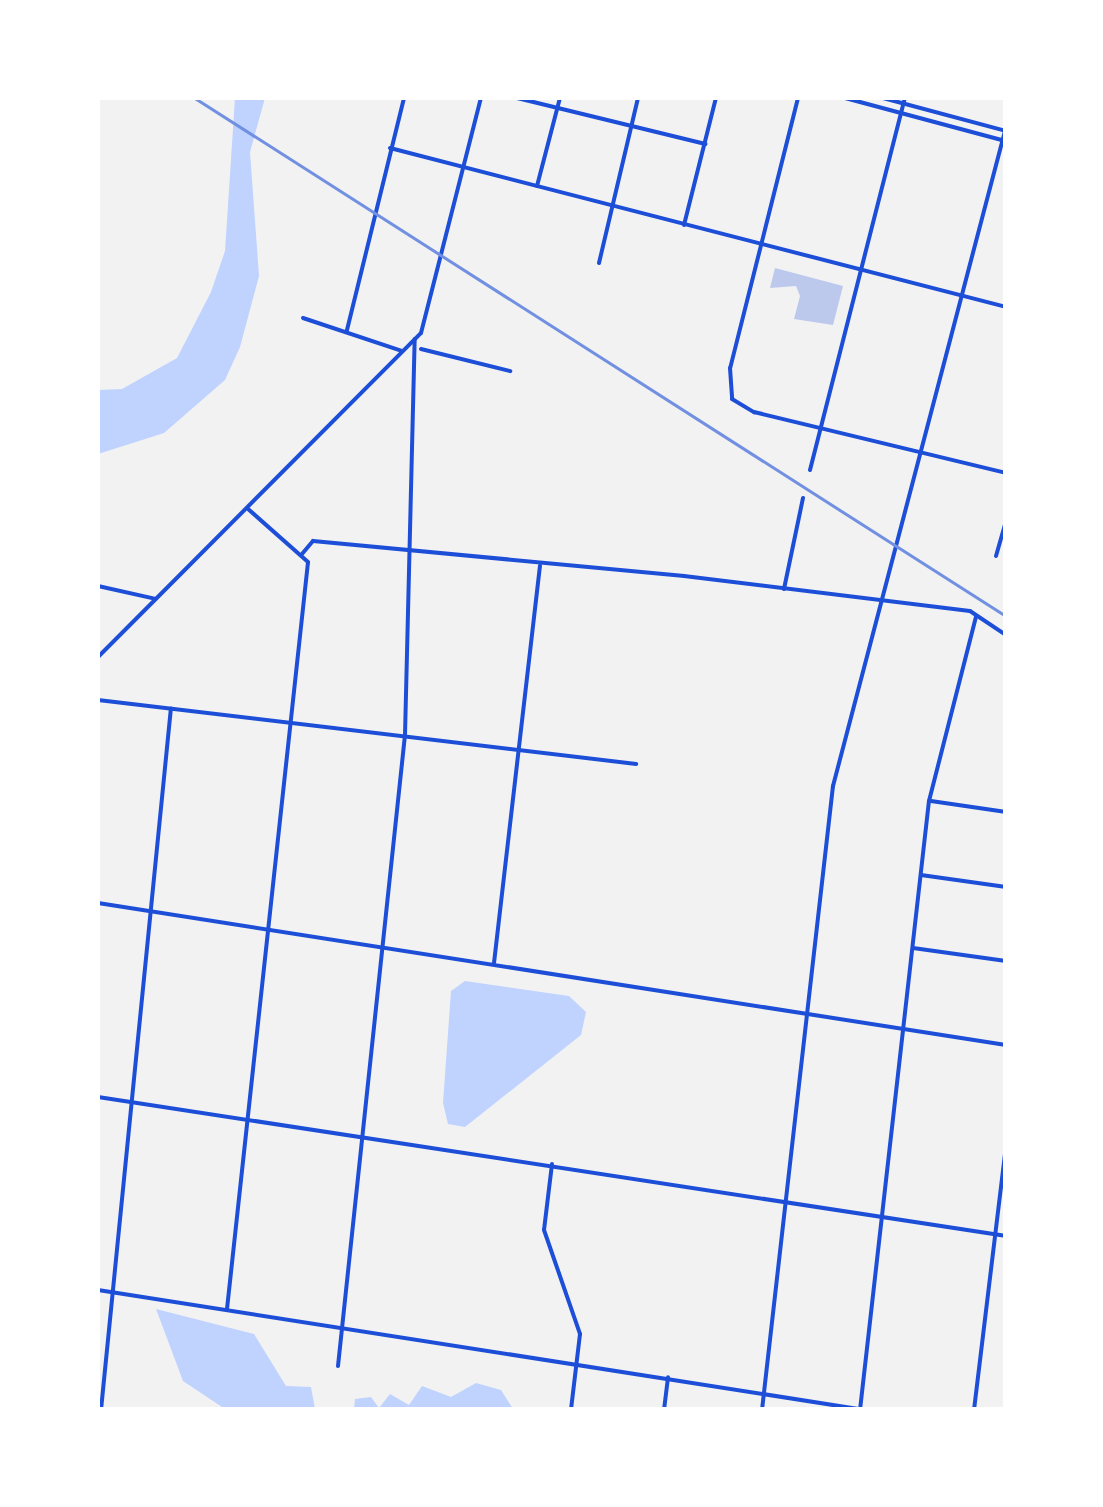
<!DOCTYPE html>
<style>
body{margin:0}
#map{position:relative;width:1103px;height:1507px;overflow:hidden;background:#f2f2f2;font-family:Karla,sans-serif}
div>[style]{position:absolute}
.water>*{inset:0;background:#bfd3fe}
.building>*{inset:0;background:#bdc9ec}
.minor>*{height:4px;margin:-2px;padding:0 2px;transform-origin:2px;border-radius:2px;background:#1d4ed8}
.tertiary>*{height:4px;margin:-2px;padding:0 2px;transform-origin:2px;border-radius:2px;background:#1d4ed8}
.rail>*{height:2.5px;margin:-1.25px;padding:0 1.25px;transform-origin:1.25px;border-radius:1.25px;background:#7290e2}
span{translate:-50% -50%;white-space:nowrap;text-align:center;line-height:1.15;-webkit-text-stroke:8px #fff;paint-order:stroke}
.frame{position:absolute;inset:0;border:100px solid #fff;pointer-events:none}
</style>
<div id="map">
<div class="water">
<div style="clip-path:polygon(235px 98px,265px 98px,250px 152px,259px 276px,240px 347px,225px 380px,164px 433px,98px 454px,98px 390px,122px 389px,177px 358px,211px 292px,225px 251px)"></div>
<div style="clip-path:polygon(465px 981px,569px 996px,586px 1012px,581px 1035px,465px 1127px,448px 1124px,443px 1103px,451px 991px)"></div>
<div style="clip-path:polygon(156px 1309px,254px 1334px,286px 1386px,311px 1387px,315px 1409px,225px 1409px,183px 1381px)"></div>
<div style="clip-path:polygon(476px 1383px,501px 1390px,513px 1409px,354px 1409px,355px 1399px,371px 1397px,379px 1408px,390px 1394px,409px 1405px,422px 1386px,451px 1397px)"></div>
</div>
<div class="building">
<div style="clip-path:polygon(775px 268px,843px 286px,833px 325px,794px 319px,800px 296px,796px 286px,770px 288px)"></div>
</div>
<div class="minor">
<div style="left:517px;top:98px;width:194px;rotate:13.7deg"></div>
<div style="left:798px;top:98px;width:278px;rotate:104.1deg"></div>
<div style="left:730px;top:368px;width:31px;rotate:86deg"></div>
<div style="left:732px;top:399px;width:26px;rotate:31deg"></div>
<div style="left:754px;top:412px;width:259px;rotate:13.6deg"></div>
<div style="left:390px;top:148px;width:636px;rotate:14.47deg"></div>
<div style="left:537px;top:186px;width:91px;rotate:-75.4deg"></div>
<div style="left:684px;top:225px;width:131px;rotate:-75.9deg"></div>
<div style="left:599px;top:263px;width:170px;rotate:-76.7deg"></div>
<div style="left:303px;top:318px;width:104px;rotate:18.4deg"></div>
<div style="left:347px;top:330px;width:239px;rotate:-76.2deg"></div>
<div style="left:421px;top:349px;width:92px;rotate:13.9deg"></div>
<div style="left:810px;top:470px;width:384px;rotate:-75.7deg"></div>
<div style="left:302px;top:554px;width:17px;rotate:-50deg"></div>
<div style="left:313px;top:541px;width:373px;rotate:5.4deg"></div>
<div style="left:684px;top:576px;width:288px;rotate:7deg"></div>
<div style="left:970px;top:611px;width:43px;rotate:33.7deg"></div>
<div style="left:996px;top:556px;width:35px;rotate:-74deg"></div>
<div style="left:98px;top:586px;width:59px;rotate:12.6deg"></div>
<div style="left:784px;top:589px;width:93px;rotate:-78.2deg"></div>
<div style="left:98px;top:700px;width:542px;rotate:6.78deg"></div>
<div style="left:931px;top:801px;width:76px;rotate:8.3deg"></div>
<div style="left:921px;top:875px;width:86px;rotate:8deg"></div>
<div style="left:98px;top:903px;width:919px;rotate:8.89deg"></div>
<div style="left:913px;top:948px;width:94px;rotate:8deg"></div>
<div style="left:494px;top:963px;width:400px;rotate:-83.4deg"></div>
<div style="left:98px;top:1097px;width:919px;rotate:8.7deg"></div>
<div style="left:552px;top:1164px;width:66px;rotate:96.9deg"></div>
<div style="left:544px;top:1230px;width:110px;rotate:70.9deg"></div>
<div style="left:580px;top:1334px;width:77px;rotate:96.8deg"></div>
<div style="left:98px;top:1290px;width:776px;rotate:8.89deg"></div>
<div style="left:227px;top:1309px;width:751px;rotate:-83.81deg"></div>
<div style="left:308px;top:562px;width:80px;rotate:-138.5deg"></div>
<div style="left:338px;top:1366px;width:635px;rotate:-83.94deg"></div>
<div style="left:405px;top:735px;width:396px;rotate:-88.6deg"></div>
<div style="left:101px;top:1410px;width:705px;rotate:-84.31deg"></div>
<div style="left:664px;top:1410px;width:33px;rotate:-83deg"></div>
<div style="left:762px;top:1410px;width:628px;rotate:-83.51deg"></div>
<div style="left:833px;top:786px;width:677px;rotate:-75.29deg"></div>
<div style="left:860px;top:1410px;width:613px;rotate:-83.54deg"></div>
<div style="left:929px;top:801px;width:191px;rotate:-75.7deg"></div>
<div style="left:974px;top:1410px;width:268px;rotate:-83.1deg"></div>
</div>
<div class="tertiary">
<div style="left:845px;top:98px;width:167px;rotate:15deg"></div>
<div style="left:883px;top:98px;width:127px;rotate:15deg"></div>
<div style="left:98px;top:657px;width:457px;rotate:-45.1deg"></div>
<div style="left:421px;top:333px;width:243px;rotate:-75.7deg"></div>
</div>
<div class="rail">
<div style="left:195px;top:98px;width:962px;rotate:32.57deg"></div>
</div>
<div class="frame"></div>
</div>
